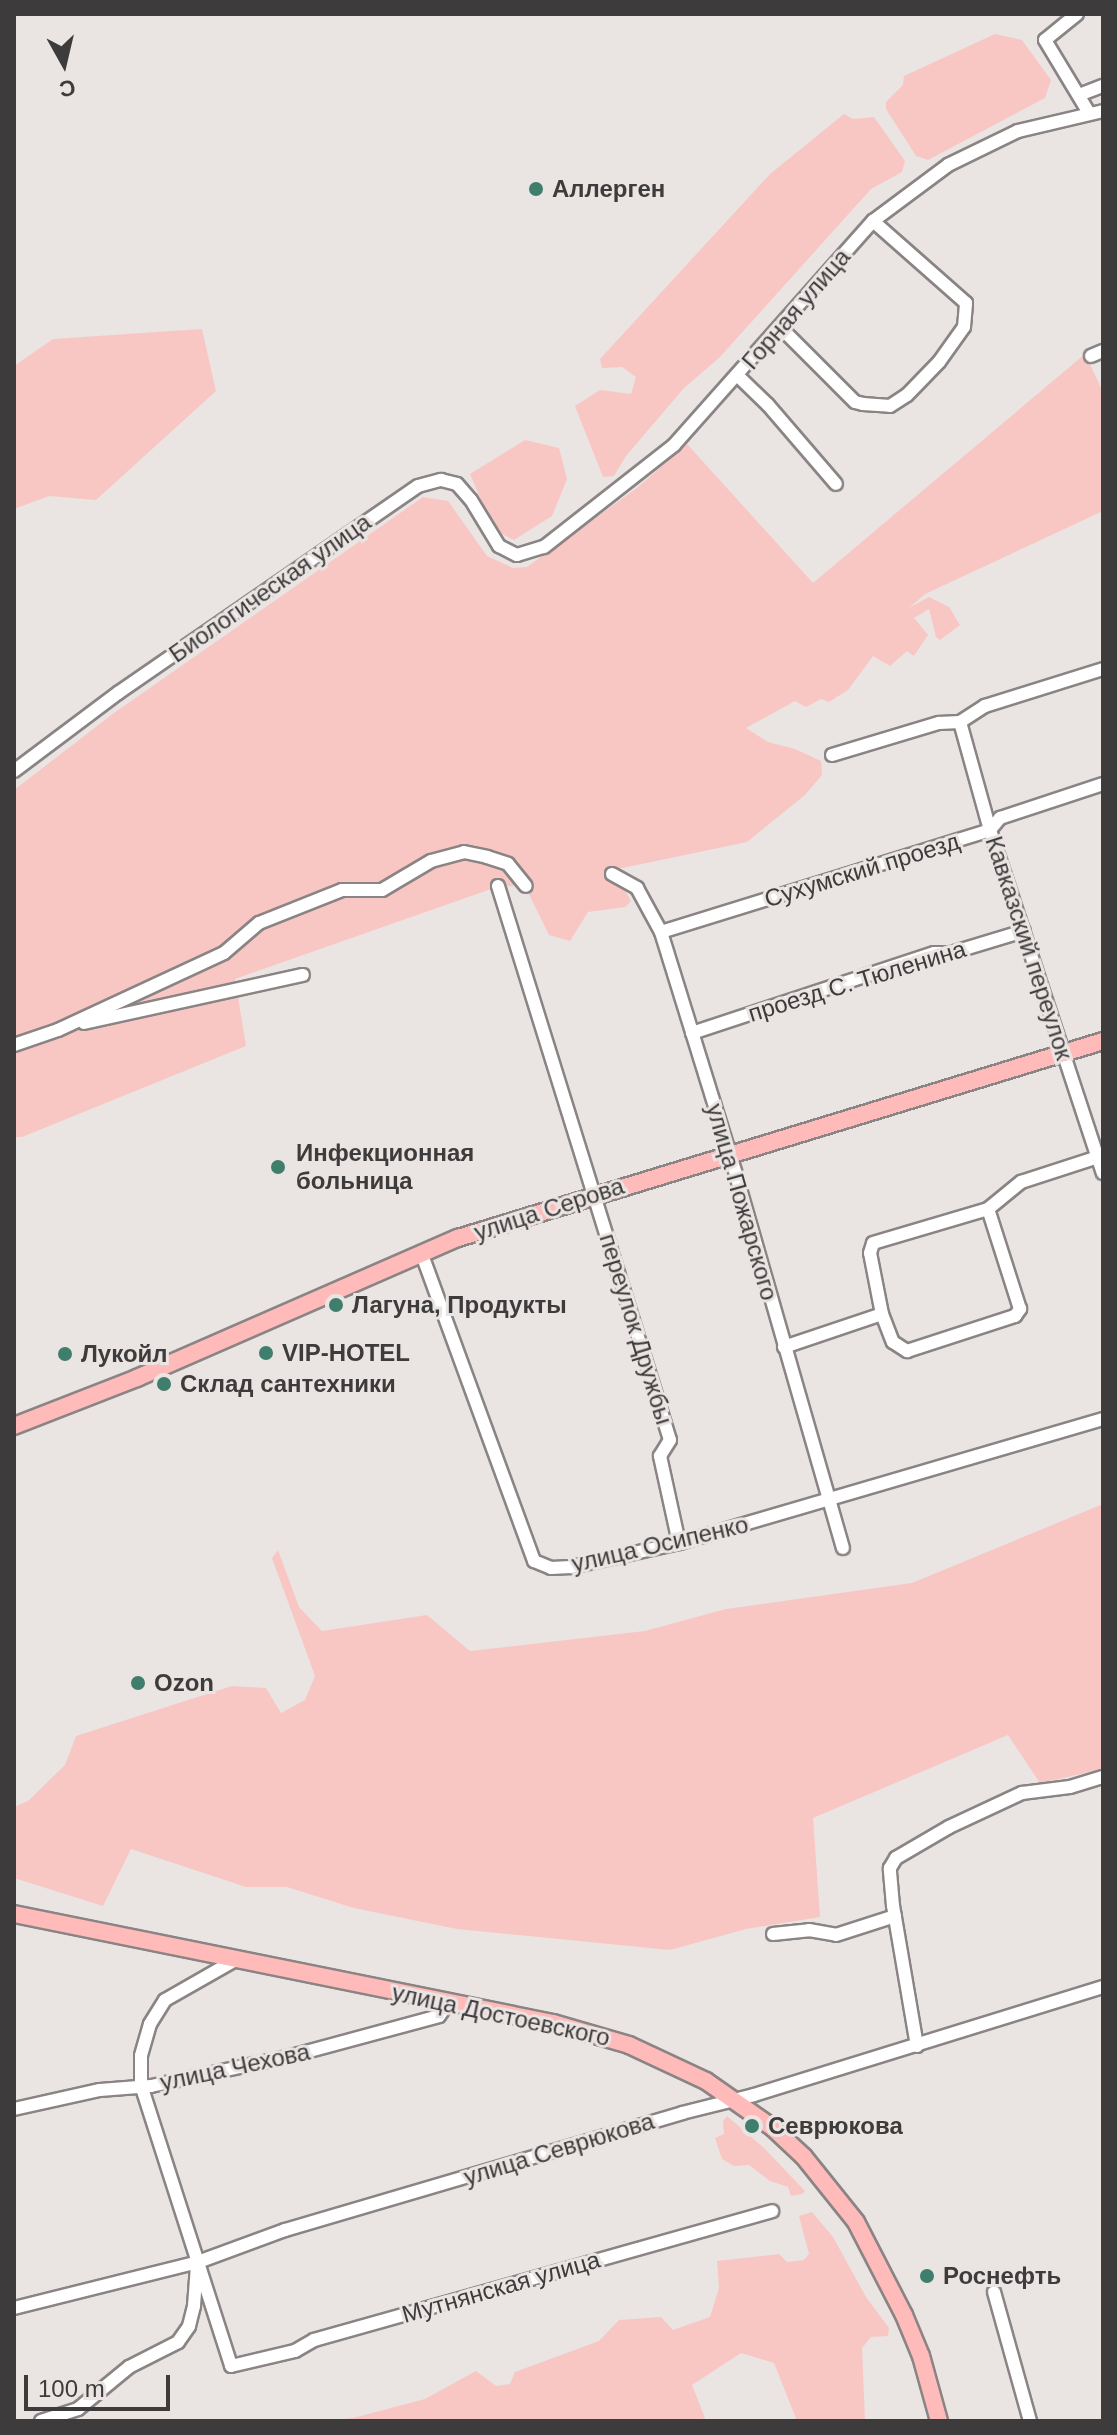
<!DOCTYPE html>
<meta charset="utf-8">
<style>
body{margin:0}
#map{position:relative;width:1117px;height:2435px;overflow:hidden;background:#eae4e3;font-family:Arial,sans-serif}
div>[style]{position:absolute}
.green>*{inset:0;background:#f8c7c4}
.roads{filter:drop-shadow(2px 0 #8a8484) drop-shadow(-2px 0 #8a8484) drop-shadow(0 2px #8a8484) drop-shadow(0 -2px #8a8484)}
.minor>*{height:12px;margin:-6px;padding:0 6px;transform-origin:6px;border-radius:6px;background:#fff}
.major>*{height:16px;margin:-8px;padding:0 8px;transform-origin:8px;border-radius:8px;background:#febbb9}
.dots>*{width:22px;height:22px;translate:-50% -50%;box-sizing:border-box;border:4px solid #eae4e3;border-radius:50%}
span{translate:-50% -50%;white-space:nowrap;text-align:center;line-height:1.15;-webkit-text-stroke:6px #eae4e3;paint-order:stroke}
.poi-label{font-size:24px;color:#3d3b3b;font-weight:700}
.left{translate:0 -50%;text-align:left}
.street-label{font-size:24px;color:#3d3b3b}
.frame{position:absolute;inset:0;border:16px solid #3d3b3b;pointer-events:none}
.north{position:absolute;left:24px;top:24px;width:80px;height:80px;-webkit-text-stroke:6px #eae4e3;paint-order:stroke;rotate:172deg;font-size:22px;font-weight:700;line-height:32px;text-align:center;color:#3d3b3b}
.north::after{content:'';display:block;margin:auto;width:28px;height:36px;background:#3d3b3b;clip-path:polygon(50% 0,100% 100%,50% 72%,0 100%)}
.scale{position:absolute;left:24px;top:2375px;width:146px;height:36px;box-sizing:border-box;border:4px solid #3d3b3b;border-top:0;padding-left:10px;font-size:24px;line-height:28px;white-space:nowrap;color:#3d3b3b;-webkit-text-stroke:6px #eae4e3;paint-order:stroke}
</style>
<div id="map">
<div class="green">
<div style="clip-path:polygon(995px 34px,1022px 40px,1051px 80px,1045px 98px,928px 160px,916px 156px,886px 109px,886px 102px,903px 85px,904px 76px)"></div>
<div style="clip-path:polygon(844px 114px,853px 119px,874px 117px,905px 161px,902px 172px,871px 189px,719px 358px,684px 388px,626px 456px,614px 476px,603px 477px,575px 406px,600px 390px,631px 394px,636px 377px,622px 367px,602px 368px,600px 359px,770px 174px)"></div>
<div style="clip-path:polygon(202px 329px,216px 391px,96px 500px,49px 496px,14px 509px,14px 366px,53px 339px)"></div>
<div style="clip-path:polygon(1085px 354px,1103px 392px,1103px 511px,925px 594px,909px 608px,929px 597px,949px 607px,960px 625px,940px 640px,936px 637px,929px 609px,914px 618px,928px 635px,914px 656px,907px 651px,890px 666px,873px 656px,848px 690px,829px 702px,821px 699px,806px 707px,795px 701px,746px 728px,768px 742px,795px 749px,821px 761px,822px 775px,805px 795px,747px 842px,613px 870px,605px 878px,619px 880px,631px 901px,625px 907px,588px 912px,570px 941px,549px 935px,524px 884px,491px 889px,235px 979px,246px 1046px,22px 1137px,14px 1137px,14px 790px,114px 713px,423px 497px,448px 501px,487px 556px,513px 568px,527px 567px,637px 488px,687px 444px,813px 583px)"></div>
<div style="clip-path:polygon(525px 440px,559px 448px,567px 479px,552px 516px,514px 540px,494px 530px,470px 474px)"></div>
<div style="clip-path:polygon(1103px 1504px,1103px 1769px,1040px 1783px,1008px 1735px,813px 1818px,820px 1917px,746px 1929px,670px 1950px,457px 1929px,354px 1908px,287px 1887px,246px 1887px,131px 1849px,103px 1906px,14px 1878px,14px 1807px,28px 1801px,65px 1765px,76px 1736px,232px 1686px,266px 1688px,281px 1713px,305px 1700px,315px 1676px,272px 1558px,278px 1550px,299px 1607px,322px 1631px,427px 1615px,470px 1651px,645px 1631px,726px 1609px,912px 1583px)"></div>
<div style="clip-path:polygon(727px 2116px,764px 2148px,805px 2191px,802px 2194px,791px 2196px,788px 2187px,770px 2181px,749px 2165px,734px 2166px,722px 2159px,715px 2138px,724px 2134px,723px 2121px)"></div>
<div style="clip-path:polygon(812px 2212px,833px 2237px,866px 2297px,889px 2328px,888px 2336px,871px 2337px,862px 2348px,865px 2421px,797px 2421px,774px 2363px,741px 2353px,692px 2385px,705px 2418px,700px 2421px,322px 2421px,353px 2418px,425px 2399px,476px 2371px,496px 2386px,510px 2384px,515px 2372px,599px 2341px,619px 2320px,661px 2317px,673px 2330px,710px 2317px,719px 2288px,717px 2261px,779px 2254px,787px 2262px,804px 2260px,809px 2254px,799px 2216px)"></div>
</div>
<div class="roads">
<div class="minor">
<div style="left:1077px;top:14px;width:41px;rotate:140.9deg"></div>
<div style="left:1045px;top:40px;width:85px;rotate:58.9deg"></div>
<div style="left:1079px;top:95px;width:26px;rotate:-21deg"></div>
<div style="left:780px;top:327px;width:106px;rotate:45deg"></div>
<div style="left:855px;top:402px;width:8px;rotate:14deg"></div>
<div style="left:863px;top:404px;width:27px;rotate:4deg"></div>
<div style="left:890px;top:406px;width:20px;rotate:-33deg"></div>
<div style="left:907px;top:395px;width:46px;rotate:-45.9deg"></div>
<div style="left:939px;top:362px;width:43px;rotate:-54.5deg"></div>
<div style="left:964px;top:327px;width:24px;rotate:-85deg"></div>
<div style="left:966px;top:303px;width:124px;rotate:-138.6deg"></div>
<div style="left:1091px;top:356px;width:13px;rotate:-23deg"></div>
<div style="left:737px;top:375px;width:43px;rotate:44.1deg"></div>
<div style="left:768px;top:405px;width:104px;rotate:49.3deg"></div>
<div style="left:960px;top:722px;width:112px;rotate:74.5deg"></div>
<div style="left:990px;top:830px;width:361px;rotate:71.8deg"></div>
<div style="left:832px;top:755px;width:112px;rotate:-16.7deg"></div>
<div style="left:939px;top:723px;width:21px;rotate:-3deg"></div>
<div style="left:960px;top:722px;width:30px;rotate:-33deg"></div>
<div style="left:985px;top:706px;width:124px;rotate:-17.4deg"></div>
<div style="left:14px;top:771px;width:130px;rotate:-36.9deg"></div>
<div style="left:118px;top:693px;width:364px;rotate:-34.6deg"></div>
<div style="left:418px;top:486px;width:24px;rotate:-15deg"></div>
<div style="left:441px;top:480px;width:16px;rotate:14deg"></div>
<div style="left:457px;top:484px;width:21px;rotate:49deg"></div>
<div style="left:471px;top:500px;width:54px;rotate:58.7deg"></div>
<div style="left:499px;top:546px;width:20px;rotate:27deg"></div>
<div style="left:517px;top:555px;width:28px;rotate:-17deg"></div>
<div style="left:544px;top:547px;width:165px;rotate:-38.1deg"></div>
<div style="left:674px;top:445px;width:300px;rotate:-48.4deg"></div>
<div style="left:873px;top:221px;width:94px;rotate:-36.7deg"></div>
<div style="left:948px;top:165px;width:78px;rotate:-25.9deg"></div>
<div style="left:1018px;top:131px;width:87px;rotate:-13.2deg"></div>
<div style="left:612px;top:874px;width:29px;rotate:29deg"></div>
<div style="left:637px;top:888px;width:50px;rotate:61.4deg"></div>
<div style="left:661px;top:932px;width:254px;rotate:72.8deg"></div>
<div style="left:736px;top:1175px;width:388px;rotate:74deg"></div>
<div style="left:498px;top:886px;width:580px;rotate:72.75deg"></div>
<div style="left:670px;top:1440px;width:19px;rotate:122deg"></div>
<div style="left:660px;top:1456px;width:89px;rotate:77.7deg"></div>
<div style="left:661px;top:932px;width:344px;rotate:-17.2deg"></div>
<div style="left:990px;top:830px;width:16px;rotate:-50deg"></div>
<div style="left:1000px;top:818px;width:108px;rotate:-18.3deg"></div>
<div style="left:84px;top:1023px;width:224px;rotate:-12.4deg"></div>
<div style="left:692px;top:1033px;width:255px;rotate:-18.3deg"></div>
<div style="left:934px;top:953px;width:17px"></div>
<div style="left:951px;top:953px;width:76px;rotate:-16.8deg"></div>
<div style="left:14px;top:1045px;width:46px;rotate:-18.8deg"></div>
<div style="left:58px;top:1030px;width:183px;rotate:-24.9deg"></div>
<div style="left:224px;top:953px;width:46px;rotate:-40.6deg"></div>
<div style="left:259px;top:923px;width:89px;rotate:-21.7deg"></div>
<div style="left:342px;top:890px;width:40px"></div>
<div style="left:382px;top:890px;width:57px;rotate:-30.6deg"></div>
<div style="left:431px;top:861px;width:34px;rotate:-15deg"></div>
<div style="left:464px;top:852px;width:24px;rotate:12deg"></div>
<div style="left:487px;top:857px;width:22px;rotate:18deg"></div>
<div style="left:508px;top:864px;width:28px;rotate:51deg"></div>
<div style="left:421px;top:1252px;width:329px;rotate:69.9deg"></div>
<div style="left:534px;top:1561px;width:18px;rotate:22deg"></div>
<div style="left:551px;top:1568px;width:20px;rotate:-3deg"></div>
<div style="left:571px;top:1567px;width:111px;rotate:-12.5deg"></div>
<div style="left:679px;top:1543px;width:442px;rotate:-16.3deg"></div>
<div style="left:882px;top:1314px;width:30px;rotate:69deg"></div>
<div style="left:893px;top:1342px;width:17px;rotate:33deg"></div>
<div style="left:907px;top:1351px;width:114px;rotate:-18deg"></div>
<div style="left:1015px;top:1316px;width:9px;rotate:-54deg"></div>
<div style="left:1020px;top:1309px;width:105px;rotate:-107.7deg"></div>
<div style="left:784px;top:1347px;width:103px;rotate:-18.6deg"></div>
<div style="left:882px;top:1314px;width:62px;rotate:-101.1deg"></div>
<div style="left:870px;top:1253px;width:10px;rotate:-73deg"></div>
<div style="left:873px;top:1243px;width:120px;rotate:-16.5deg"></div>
<div style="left:988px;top:1209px;width:43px;rotate:-39.3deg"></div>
<div style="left:1021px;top:1182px;width:81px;rotate:-18deg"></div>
<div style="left:773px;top:1934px;width:36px;rotate:-6deg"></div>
<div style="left:809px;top:1930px;width:27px;rotate:10deg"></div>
<div style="left:836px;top:1935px;width:62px;rotate:-17.9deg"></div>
<div style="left:237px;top:1959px;width:83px;rotate:150.3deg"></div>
<div style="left:165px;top:2000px;width:28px;rotate:122deg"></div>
<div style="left:150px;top:2024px;width:33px;rotate:106deg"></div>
<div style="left:141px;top:2056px;width:29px;rotate:90deg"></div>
<div style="left:141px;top:2085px;width:295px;rotate:72.2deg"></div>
<div style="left:231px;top:2366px;width:66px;rotate:-13.2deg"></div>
<div style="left:295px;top:2351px;width:22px;rotate:-30deg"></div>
<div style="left:314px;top:2340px;width:476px;rotate:-15.7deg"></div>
<div style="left:917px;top:2046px;width:142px;rotate:-99.7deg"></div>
<div style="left:893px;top:1906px;width:38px;rotate:-95deg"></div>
<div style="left:890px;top:1868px;width:12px;rotate:-59deg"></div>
<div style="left:896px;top:1858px;width:61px;rotate:-30.3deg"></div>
<div style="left:949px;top:1827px;width:81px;rotate:-25deg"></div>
<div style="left:1022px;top:1793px;width:48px;rotate:-7.1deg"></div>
<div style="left:1070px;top:1787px;width:34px;rotate:-17deg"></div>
<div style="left:14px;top:2109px;width:88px;rotate:-12.5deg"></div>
<div style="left:100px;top:2090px;width:51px;rotate:-4.5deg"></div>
<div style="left:151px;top:2086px;width:143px;rotate:-12.1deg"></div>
<div style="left:291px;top:2056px;width:153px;rotate:-15.1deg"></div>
<div style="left:439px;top:2016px;width:16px;rotate:-55deg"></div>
<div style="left:994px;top:2292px;width:134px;rotate:74.4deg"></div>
<div style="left:14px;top:2308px;width:190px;rotate:-14deg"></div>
<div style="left:198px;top:2262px;width:93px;rotate:-20.2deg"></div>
<div style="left:285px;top:2230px;width:414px;rotate:-16.4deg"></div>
<div style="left:682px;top:2113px;width:74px;rotate:-14deg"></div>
<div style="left:754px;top:2095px;width:365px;rotate:-17.2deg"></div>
<div style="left:41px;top:2421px;width:39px;rotate:-18deg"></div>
<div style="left:78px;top:2409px;width:66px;rotate:-39.5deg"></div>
<div style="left:129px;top:2367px;width:55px;rotate:-27deg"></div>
<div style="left:178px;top:2342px;width:19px;rotate:-55deg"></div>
<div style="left:189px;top:2326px;width:21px;rotate:-76deg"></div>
<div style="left:194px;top:2306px;width:41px;rotate:-85.8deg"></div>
</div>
<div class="major">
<div style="left:14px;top:1426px;width:132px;rotate:-21.3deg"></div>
<div style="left:137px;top:1378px;width:350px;rotate:-23.6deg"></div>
<div style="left:458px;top:1238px;width:674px;rotate:-16.98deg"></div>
<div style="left:14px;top:1914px;width:550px;rotate:11.43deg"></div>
<div style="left:553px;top:2023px;width:79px;rotate:16.1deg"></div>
<div style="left:629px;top:2045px;width:85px;rotate:25.1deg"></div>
<div style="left:706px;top:2081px;width:82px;rotate:35deg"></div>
<div style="left:773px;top:2128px;width:42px;rotate:43.1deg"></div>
<div style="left:804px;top:2157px;width:83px;rotate:51.3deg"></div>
<div style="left:856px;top:2222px;width:105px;rotate:62.7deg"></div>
<div style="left:904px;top:2315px;width:44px;rotate:67.5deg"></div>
<div style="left:921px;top:2356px;width:67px;rotate:74.5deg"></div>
</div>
</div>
<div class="dots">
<div style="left:536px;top:189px;background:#3f7e6c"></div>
<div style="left:278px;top:1167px;background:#3f7e6c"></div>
<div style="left:336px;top:1305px;background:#3f7e6c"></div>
<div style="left:266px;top:1353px;background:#3f7e6c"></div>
<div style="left:65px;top:1354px;background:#3f7e6c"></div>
<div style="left:164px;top:1384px;background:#3f7e6c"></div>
<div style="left:138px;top:1683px;background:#3f7e6c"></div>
<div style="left:752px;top:2126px;background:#3f7e6c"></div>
<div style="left:927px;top:2276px;background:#3f7e6c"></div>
</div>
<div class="poi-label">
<span class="left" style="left:552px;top:189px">Аллерген</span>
<span class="left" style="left:296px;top:1167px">Инфекционная<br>больница</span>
<span class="left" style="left:352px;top:1305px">Лагуна, Продукты</span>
<span class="left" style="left:282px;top:1353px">VIP-HOTEL</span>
<span class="left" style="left:81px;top:1354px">Лукойл</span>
<span class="left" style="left:180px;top:1384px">Склад сантехники</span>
<span class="left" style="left:154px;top:1683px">Ozon</span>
<span class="left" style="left:768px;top:2126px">Севрюкова</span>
<span class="left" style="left:943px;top:2276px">Роснефть</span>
</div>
<div class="street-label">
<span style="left:796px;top:309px;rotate:-49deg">Горная улица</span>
<span style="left:270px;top:588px;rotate:-35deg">Биологическая улица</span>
<span style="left:862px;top:870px;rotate:-17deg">Сухумский проезд</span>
<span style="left:1029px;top:948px;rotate:72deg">Кавказский переулок</span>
<span style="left:857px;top:981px;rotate:-17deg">проезд С. Тюленина</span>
<span style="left:742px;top:1202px;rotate:74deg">улица Пожарского</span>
<span style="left:549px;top:1209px;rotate:-18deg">улица Серова</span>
<span style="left:636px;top:1329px;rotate:73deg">переулок Дружбы</span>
<span style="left:660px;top:1544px;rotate:-13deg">улица Осипенко</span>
<span style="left:501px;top:2015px;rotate:12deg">улица Достоевского</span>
<span style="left:235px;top:2067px;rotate:-12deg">улица Чехова</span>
<span style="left:559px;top:2149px;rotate:-17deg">улица Севрюкова</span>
<span style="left:501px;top:2287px;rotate:-16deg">Мутнянская улица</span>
</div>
<div class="frame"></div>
<div class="north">С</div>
<div class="scale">100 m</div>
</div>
